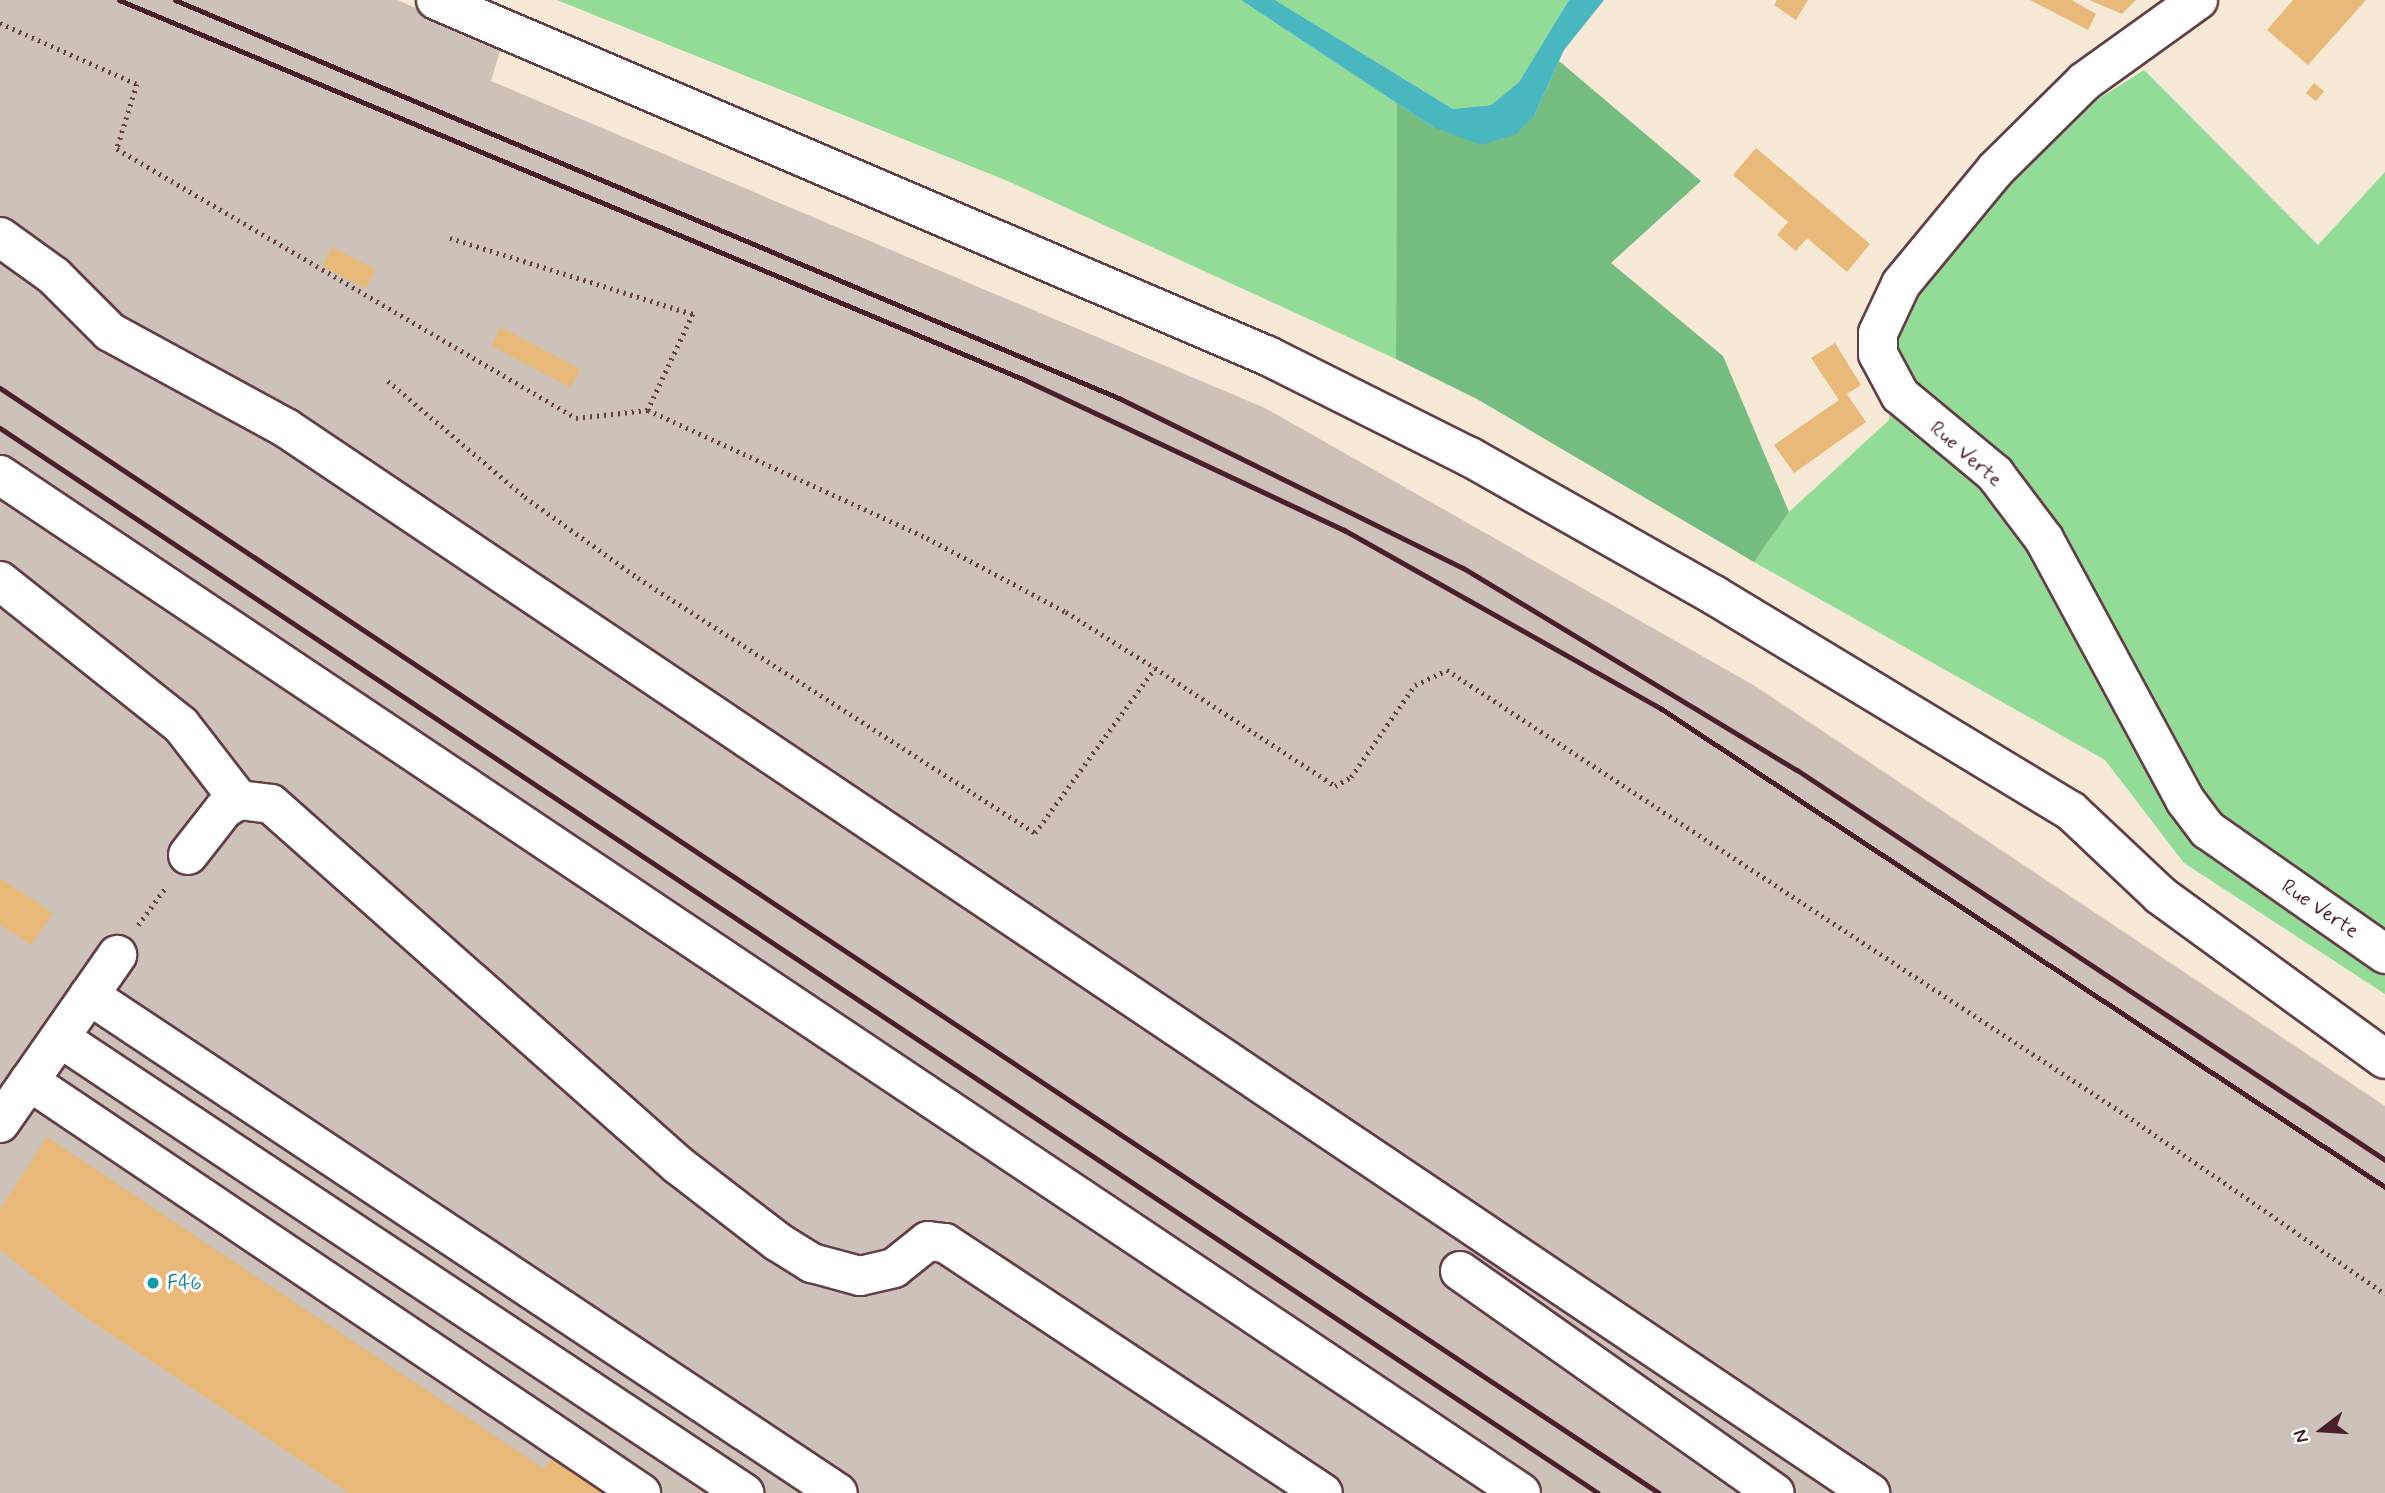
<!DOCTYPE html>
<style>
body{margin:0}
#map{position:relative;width:2385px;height:1493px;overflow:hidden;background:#f6ead6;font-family:Mynerve,sans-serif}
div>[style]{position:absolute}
.industrial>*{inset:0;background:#ccc2b9}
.green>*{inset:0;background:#92dc97}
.forest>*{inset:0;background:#75bc80}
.water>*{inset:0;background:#48b7c0}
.building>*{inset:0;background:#e8b979;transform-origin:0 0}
.path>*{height:4.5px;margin-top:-2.25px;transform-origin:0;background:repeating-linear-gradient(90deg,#643d45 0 2px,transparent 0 7px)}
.roads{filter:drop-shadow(2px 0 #643d45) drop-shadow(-2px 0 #643d45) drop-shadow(0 2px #643d45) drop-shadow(0 -2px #643d45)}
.minor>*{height:38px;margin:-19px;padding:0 19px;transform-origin:19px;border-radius:19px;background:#fff}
.rail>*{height:5px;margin:-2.5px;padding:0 2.5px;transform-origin:2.5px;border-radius:2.5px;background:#4a1f2b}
.dots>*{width:19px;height:19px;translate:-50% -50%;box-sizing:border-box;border:4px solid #fff;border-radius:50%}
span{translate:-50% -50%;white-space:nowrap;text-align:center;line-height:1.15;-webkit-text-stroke:6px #fff;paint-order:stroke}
.street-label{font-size:21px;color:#4a1f2b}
.culture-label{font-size:21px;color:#0d838f}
.left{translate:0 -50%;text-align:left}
.north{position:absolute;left:2287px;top:1395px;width:70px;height:70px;-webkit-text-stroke:5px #fff;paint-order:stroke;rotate:253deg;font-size:19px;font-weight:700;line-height:28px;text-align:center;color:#4a1f2b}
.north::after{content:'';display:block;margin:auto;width:24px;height:32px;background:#4a1f2b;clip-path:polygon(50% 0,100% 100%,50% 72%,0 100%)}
</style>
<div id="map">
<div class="industrial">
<div style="clip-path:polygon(0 0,398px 0,501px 48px,491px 81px,1265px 408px,1755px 686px,2385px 1106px,2385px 1493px,0 1493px)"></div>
</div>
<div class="green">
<div style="clip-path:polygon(557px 0,1241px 0,1397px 103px,1396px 359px,1010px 182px)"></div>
<div style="clip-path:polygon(1275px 0,1569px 0,1519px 82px,1491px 105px,1453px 109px)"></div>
<div style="clip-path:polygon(2144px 70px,2318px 245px,2385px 172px,2385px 994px,2184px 863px,2105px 760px,1754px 562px,1789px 512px,1889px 420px,1898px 318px,2059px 124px)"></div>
</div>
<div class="forest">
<div style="clip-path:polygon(1559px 61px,1701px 181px,1611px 263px,1723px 356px,1789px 512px,1754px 562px,1477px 399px,1396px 359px,1397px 103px,1433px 127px,1535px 114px)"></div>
</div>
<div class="water">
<div style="clip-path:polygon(1241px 0,1275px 0,1453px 109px,1491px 105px,1519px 82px,1569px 0,1604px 0,1564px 50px,1535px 114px,1516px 134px,1481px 145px,1433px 127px)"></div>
</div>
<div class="building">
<div style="clip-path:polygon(1777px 0,1808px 0,1796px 20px,1774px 5px)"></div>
<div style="clip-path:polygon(2030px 0,2072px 0,2096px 14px,2088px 30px)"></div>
<div style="clip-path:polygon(2089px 0,2136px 0,2122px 14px)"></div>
<div style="clip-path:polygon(2293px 0,2366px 0,2308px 65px,2267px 30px)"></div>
<div style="left:2314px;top:83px;width:13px;height:13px;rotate:39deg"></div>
<div style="clip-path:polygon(1756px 148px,1870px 244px,1847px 272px,1807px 238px,1796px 251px,1777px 235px,1788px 222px,1733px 175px)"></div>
<div style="left:332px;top:247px;width:49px;height:22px;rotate:27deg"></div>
<div style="left:501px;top:327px;width:90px;height:21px;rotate:28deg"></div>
<div style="clip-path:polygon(1835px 343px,1861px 385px,1847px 394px,1866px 422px,1794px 473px,1774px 445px,1839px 400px,1811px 358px)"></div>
<div style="clip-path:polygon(0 878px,53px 913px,31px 945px,0 925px)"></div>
<div style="clip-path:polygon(47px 1137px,544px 1469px,552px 1457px,605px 1493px,349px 1493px,83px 1316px,0 1250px,0 1209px)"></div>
</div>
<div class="path">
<div style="left:0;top:23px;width:150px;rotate:24deg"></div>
<div style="left:137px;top:84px;width:68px;rotate:107.1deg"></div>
<div style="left:117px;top:149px;width:532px;rotate:30.37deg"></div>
<div style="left:576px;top:418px;width:72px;rotate:-6.3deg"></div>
<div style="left:648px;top:410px;width:307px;rotate:24.6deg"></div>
<div style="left:927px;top:538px;width:157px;rotate:28deg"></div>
<div style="left:1066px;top:612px;width:105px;rotate:32.2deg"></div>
<div style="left:450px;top:238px;width:255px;rotate:17.4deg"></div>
<div style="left:693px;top:314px;width:106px;rotate:115.1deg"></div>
<div style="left:388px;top:381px;width:180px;rotate:40.3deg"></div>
<div style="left:525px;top:497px;width:139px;rotate:35.6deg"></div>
<div style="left:638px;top:578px;width:472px;rotate:32.7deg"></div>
<div style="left:1035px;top:833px;width:204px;rotate:-54deg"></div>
<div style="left:1155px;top:668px;width:215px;rotate:33.2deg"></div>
<div style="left:1335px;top:786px;width:18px;rotate:-29deg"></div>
<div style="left:1351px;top:777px;width:112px;rotate:-55.2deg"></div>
<div style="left:1415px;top:685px;width:35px;rotate:-25deg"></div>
<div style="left:1447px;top:670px;width:812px;rotate:33.24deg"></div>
<div style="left:2126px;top:1115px;width:315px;rotate:34.6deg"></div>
<div style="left:138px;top:925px;width:47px;rotate:-53.6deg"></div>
</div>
<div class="roads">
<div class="minor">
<div style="left:436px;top:0;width:905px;rotate:23.17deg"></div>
<div style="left:1268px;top:356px;width:226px;rotate:26.6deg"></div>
<div style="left:1470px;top:457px;width:280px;rotate:29.5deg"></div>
<div style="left:1714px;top:595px;width:417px;rotate:31.2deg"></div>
<div style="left:2071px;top:811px;width:122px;rotate:43.3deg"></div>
<div style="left:2160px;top:895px;width:278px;rotate:36.1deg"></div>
<div style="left:2198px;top:0;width:140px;rotate:144.3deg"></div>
<div style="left:2084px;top:82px;width:124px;rotate:135.3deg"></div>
<div style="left:1996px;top:169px;width:149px;rotate:129.6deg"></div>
<div style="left:1901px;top:284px;width:54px;rotate:115.1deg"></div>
<div style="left:1878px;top:333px;width:21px;rotate:90deg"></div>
<div style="left:1878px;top:354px;width:47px;rotate:61.8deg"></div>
<div style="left:1900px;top:395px;width:124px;rotate:39.7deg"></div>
<div style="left:1995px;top:474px;width:81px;rotate:53deg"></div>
<div style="left:2044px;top:539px;width:297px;rotate:61.6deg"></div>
<div style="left:2185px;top:800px;width:38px;rotate:53deg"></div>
<div style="left:2208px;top:830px;width:216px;rotate:35deg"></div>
<div style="left:0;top:237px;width:67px;rotate:35.8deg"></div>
<div style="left:54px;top:276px;width:79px;rotate:45deg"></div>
<div style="left:110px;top:332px;width:200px;rotate:28.6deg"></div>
<div style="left:286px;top:428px;width:1909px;rotate:33.91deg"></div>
<div style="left:0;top:475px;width:1830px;rotate:33.79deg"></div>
<div style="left:0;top:581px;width:231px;rotate:38.5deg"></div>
<div style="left:181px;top:725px;width:95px;rotate:52.3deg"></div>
<div style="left:188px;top:855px;width:58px;rotate:-52deg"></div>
<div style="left:224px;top:809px;width:17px;rotate:-31deg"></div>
<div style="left:239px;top:800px;width:32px;rotate:7deg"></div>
<div style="left:271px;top:804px;width:544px;rotate:41.57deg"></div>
<div style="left:678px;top:1165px;width:126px;rotate:37.6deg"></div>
<div style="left:778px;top:1242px;width:40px;rotate:32deg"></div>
<div style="left:812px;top:1263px;width:50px;rotate:15.2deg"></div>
<div style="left:860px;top:1276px;width:35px;rotate:-13deg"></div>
<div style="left:894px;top:1268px;width:43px;rotate:-38.5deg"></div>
<div style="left:928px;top:1241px;width:17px;rotate:7deg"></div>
<div style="left:945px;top:1243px;width:453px;rotate:33.5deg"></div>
<div style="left:89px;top:995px;width:899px;rotate:33.62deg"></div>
<div style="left:60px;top:1038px;width:822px;rotate:33.63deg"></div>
<div style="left:29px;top:1081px;width:738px;rotate:33.95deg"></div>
<div style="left:0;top:1123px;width:205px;rotate:-55.1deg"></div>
<div style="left:1460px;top:1271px;width:385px;rotate:35.2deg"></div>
</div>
</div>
<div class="rail">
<div style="left:119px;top:0;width:982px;rotate:22.75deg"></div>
<div style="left:1025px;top:380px;width:353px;rotate:25.2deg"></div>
<div style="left:1344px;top:530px;width:363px;rotate:29.4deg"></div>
<div style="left:1660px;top:708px;width:869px;rotate:33.45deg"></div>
<div style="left:175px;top:0;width:1027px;rotate:22.87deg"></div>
<div style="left:1121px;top:399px;width:381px;rotate:26.3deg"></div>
<div style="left:1463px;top:568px;width:390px;rotate:31.2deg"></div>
<div style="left:1797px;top:770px;width:706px;rotate:33.55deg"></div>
<div style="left:0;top:388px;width:1993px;rotate:33.67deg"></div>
<div style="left:0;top:428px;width:1920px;rotate:33.68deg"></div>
</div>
<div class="dots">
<div style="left:153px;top:1283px;background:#0f9aa8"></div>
</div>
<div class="street-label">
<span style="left:1966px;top:454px;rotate:41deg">Rue Verte</span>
<span style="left:2320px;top:909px;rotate:34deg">Rue Verte</span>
</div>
<div class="culture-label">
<span class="left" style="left:167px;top:1283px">F46</span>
</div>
<div class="north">N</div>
</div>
